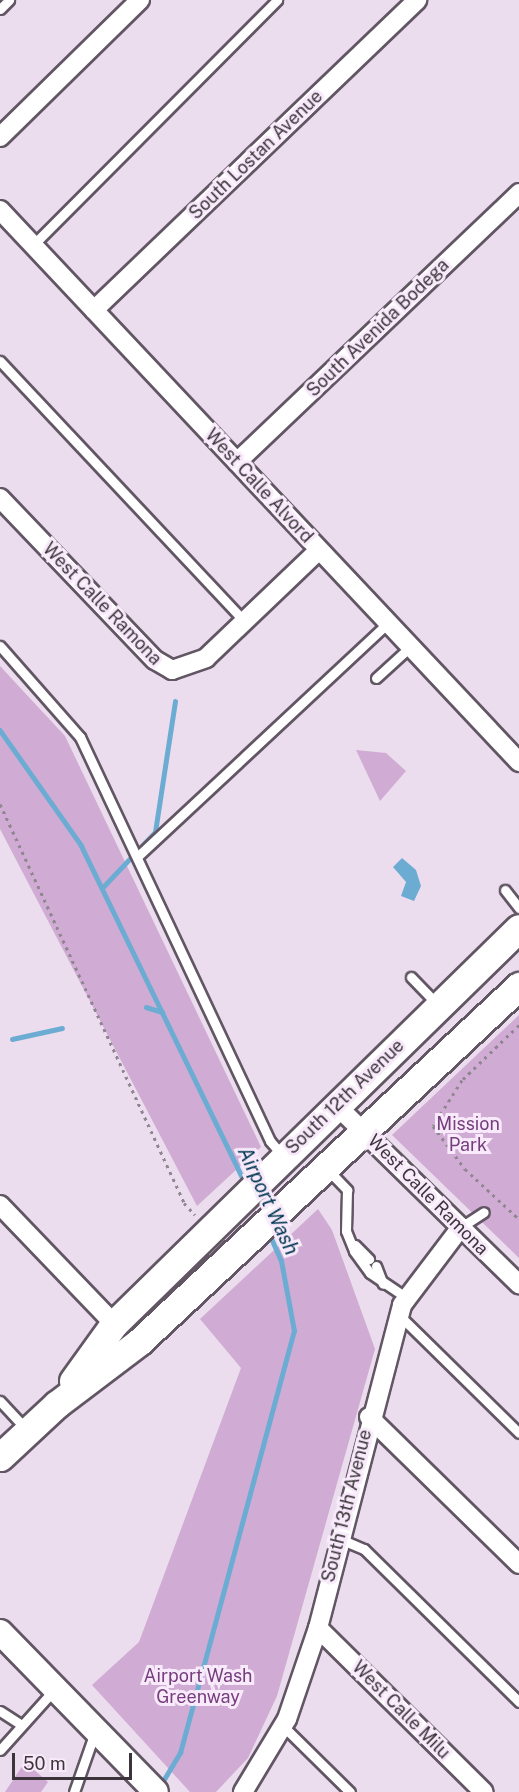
<!DOCTYPE html>
<style>
body{margin:0}
#map{position:relative;width:519px;height:1792px;overflow:hidden;background:#ebdded;font-family:"Public Sans",sans-serif}
div>[style]{position:absolute}
.green>*{inset:0;background:#d0acd4}
.water>*{inset:0;background:#6cacd3}
.stream>*{height:4.5px;margin:-2.25px;padding:0 2.25px;transform-origin:2.25px;border-radius:2.25px;background:#6cacd3}
.path>*{height:3px;margin-top:-1.5px;transform-origin:0;background:repeating-linear-gradient(90deg,#908691 0 3px,transparent 0 7.5px)}
.roads{filter:drop-shadow(2px 0 #625664) drop-shadow(-2px 0 #625664) drop-shadow(0 2px #625664) drop-shadow(0 -2px #625664)}
.service>*{height:9px;margin:-4.5px;padding:0 4.5px;transform-origin:4.5px;border-radius:4.5px;background:#fff}
.minor>*{height:18px;margin:-9px;padding:0 9px;transform-origin:9px;border-radius:9px;background:#fff}
.tertiary>*{height:24px;margin:-12px;padding:0 12px;transform-origin:12px;border-radius:12px;background:#fff}
.secondary>*{height:27px;margin:-13.5px;padding:0 13.5px;transform-origin:13.5px;border-radius:13.5px;background:#fff}
span{translate:-50% -50%;white-space:nowrap;text-align:center;line-height:1.15;-webkit-text-stroke:6px #f8eafa;paint-order:stroke}
.street-label{font-size:18px;color:#3b353b}
.park-label{font-size:18px;color:#753e7d}
.water-label{font-size:20px;color:#003752;font-style:italic}
.scale{position:absolute;left:12px;top:1753px;width:120px;height:27px;box-sizing:border-box;border:3px solid #3b353b;border-top:0;padding-left:8px;font-size:18px;line-height:21px;white-space:nowrap;color:#3b353b;-webkit-text-stroke:4px #f8eafa;paint-order:stroke}
</style>
<div id="map">
<div class="green">
<div style="clip-path:polygon(0 666px,65px 736px,261px 1147px,197px 1206px,0 829px)"></div>
<div style="clip-path:polygon(356px 750px,386px 753px,406px 771px,380px 801px)"></div>
<div style="clip-path:polygon(519px 1015px,519px 1258px,392px 1135px)"></div>
<div style="clip-path:polygon(318px 1209px,332px 1230px,375px 1349px,277px 1696px,248px 1758px,216px 1792px,190px 1792px,92px 1685px,139px 1642px,241px 1368px,200px 1319px)"></div>
<div style="clip-path:polygon(25px 1762px,48px 1782px,41px 1792px,5px 1792px)"></div>
</div>
<div class="water">
<div style="clip-path:polygon(402px 858px,416px 870px,421px 886px,414px 901px,401px 896px,406px 882px,393px 867px)"></div>
</div>
<div class="stream">
<div style="left:0;top:730px;width:141px;rotate:54.8deg"></div>
<div style="left:81px;top:845px;width:376px;rotate:64.1deg"></div>
<div style="left:102px;top:888px;width:77px;rotate:-46.6deg"></div>
<div style="left:155px;top:832px;width:132px;rotate:-81.3deg"></div>
<div style="left:146px;top:1007px;width:17px;rotate:17deg"></div>
<div style="left:12px;top:1039px;width:51px;rotate:-12.4deg"></div>
<div style="left:160px;top:1786px;width:39px;rotate:-59deg"></div>
<div style="left:180px;top:1753px;width:437px;rotate:-74.9deg"></div>
<div style="left:294px;top:1331px;width:71px;rotate:-100.5deg"></div>
<div style="left:281px;top:1261px;width:30px;rotate:-114deg"></div>
</div>
<div class="path">
<div style="left:0;top:804px;width:439px;rotate:65.2deg"></div>
<div style="left:184px;top:1203px;width:16px;rotate:47deg"></div>
<div style="left:519px;top:1025px;width:79px;rotate:136deg"></div>
<div style="left:462px;top:1080px;width:54px;rotate:122.2deg"></div>
<div style="left:433px;top:1126px;width:54px;rotate:53.3deg"></div>
<div style="left:465px;top:1169px;width:74px;rotate:42.8deg"></div>
</div>
<div class="roads">
<div class="service">
<div style="left:0;top:9px;width:13px;rotate:-45deg"></div>
<div style="left:33px;top:245px;width:346px;rotate:-45.1deg"></div>
<div style="left:0;top:361px;width:357px;rotate:46.8deg"></div>
<div style="left:0;top:646px;width:121px;rotate:48.7deg"></div>
<div style="left:80px;top:737px;width:446px;rotate:64.8deg"></div>
<div style="left:270px;top:1141px;width:18px;rotate:49deg"></div>
<div style="left:376px;top:678px;width:46px;rotate:-42.4deg"></div>
<div style="left:138px;top:856px;width:342px;rotate:-43deg"></div>
<div style="left:505px;top:890px;width:23px;rotate:52deg"></div>
<div style="left:411px;top:977px;width:39px;rotate:46deg"></div>
<div style="left:328px;top:1170px;width:28px;rotate:46deg"></div>
<div style="left:347px;top:1190px;width:41px;rotate:91.4deg"></div>
<div style="left:346px;top:1231px;width:22px;rotate:68deg"></div>
<div style="left:354px;top:1251px;width:27px;rotate:54deg"></div>
<div style="left:370px;top:1273px;width:45px;rotate:34deg"></div>
<div style="left:461px;top:1227px;width:27px;rotate:-33deg"></div>
<div style="left:355px;top:1245px;width:20px;rotate:45deg"></div>
<div style="left:376px;top:1266px;width:19px;rotate:69deg"></div>
<div style="left:399px;top:1315px;width:168px;rotate:44.5deg"></div>
<div style="left:0;top:1401px;width:38px;rotate:47deg"></div>
<div style="left:340px;top:1539px;width:26px;rotate:23deg"></div>
<div style="left:364px;top:1549px;width:218px;rotate:44.6deg"></div>
<div style="left:0;top:1711px;width:24px;rotate:33deg"></div>
<div style="left:283px;top:1726px;width:94px;rotate:44.6deg"></div>
<div style="left:0;top:1750px;width:82px;rotate:-48deg"></div>
<div style="left:74px;top:1792px;width:64px;rotate:-70.7deg"></div>
</div>
<div class="minor">
<div style="left:0;top:137px;width:196px;rotate:-44.4deg"></div>
<div style="left:0;top:210px;width:758px;rotate:46.76deg"></div>
<div style="left:94px;top:310px;width:448px;rotate:-43.8deg"></div>
<div style="left:237px;top:462px;width:390px;rotate:-43.6deg"></div>
<div style="left:0;top:498px;width:224px;rotate:46.3deg"></div>
<div style="left:155px;top:660px;width:20px;rotate:30deg"></div>
<div style="left:172px;top:670px;width:36px;rotate:-19deg"></div>
<div style="left:206px;top:658px;width:156px;rotate:-43.7deg"></div>
<div style="left:337px;top:1106px;width:255px;rotate:44.4deg"></div>
<div style="left:0;top:1205px;width:165px;rotate:46.2deg"></div>
<div style="left:369px;top:1417px;width:210px;rotate:44.4deg"></div>
<div style="left:318px;top:1628px;width:233px;rotate:44.7deg"></div>
<div style="left:243px;top:1792px;width:85px;rotate:-58.9deg"></div>
<div style="left:287px;top:1719px;width:96px;rotate:-71.2deg"></div>
<div style="left:318px;top:1628px;width:334px;rotate:-75.4deg"></div>
<div style="left:402px;top:1305px;width:98px;rotate:-52.9deg"></div>
</div>
<div class="tertiary">
<div style="left:0;top:1632px;width:223px;rotate:45.7deg"></div>
</div>
<div class="secondary">
<div style="left:73px;top:1381px;width:70px;rotate:-54.3deg"></div>
<div style="left:114px;top:1324px;width:566px;rotate:-44.36deg"></div>
<div style="left:0;top:1457px;width:78px;rotate:-42.9deg"></div>
<div style="left:57px;top:1404px;width:103px;rotate:-37.1deg"></div>
<div style="left:139px;top:1342px;width:521px;rotate:-43.13deg"></div>
</div>
</div>
<div class="street-label">
<span style="left:256px;top:155px;rotate:-44deg">South Lostan Avenue</span>
<span style="left:378px;top:328px;rotate:-44deg">South Avenida Bodega</span>
<span style="left:259px;top:486px;rotate:47deg">West Calle Alvord</span>
<span style="left:102px;top:604px;rotate:46deg">West Calle Ramona</span>
<span style="left:345px;top:1097px;rotate:-44deg">South 12th Avenue</span>
<span style="left:428px;top:1195px;rotate:45deg">West Calle Ramona</span>
<span style="left:347px;top:1506px;rotate:-76deg">South 13th Avenue</span>
<span style="left:401px;top:1710px;rotate:45deg">West Calle Milu</span>
</div>
<div class="park-label">
<span style="left:468px;top:1135px">Mission<br>Park</span>
<span style="left:198px;top:1687px">Airport Wash<br>Greenway</span>
</div>
<div class="water-label">
<span style="left:268px;top:1201px;rotate:65deg">Airport Wash</span>
</div>
<div class="scale">50 m</div>
</div>
